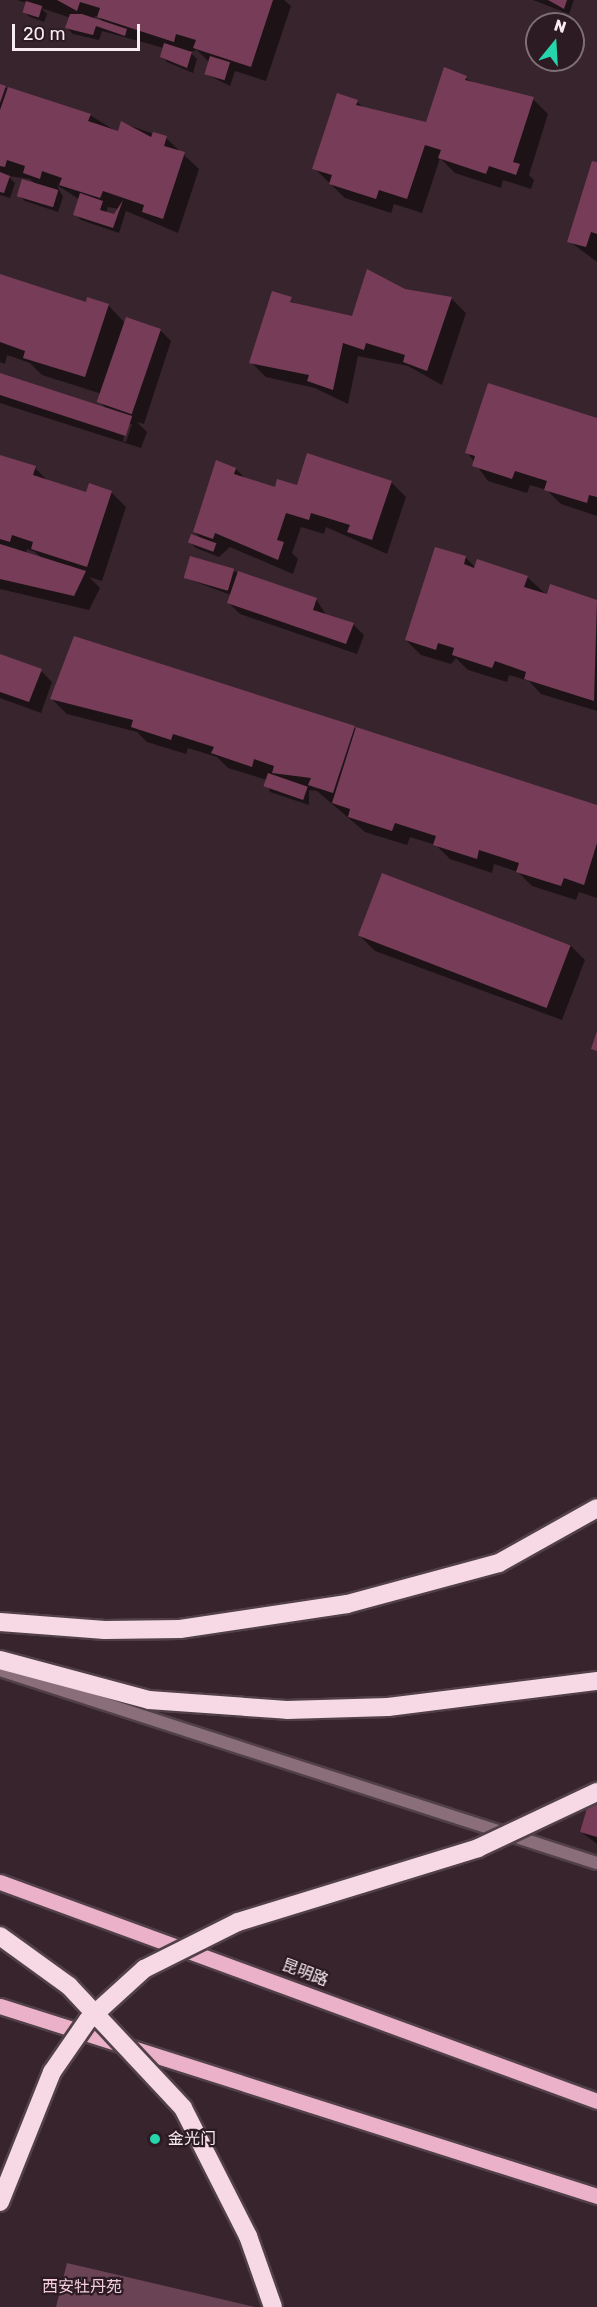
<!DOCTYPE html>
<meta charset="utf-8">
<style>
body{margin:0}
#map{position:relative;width:597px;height:2307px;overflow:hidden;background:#37242c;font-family:Rubik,"Noto Sans SC",sans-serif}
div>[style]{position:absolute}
.green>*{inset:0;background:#6a4354}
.shadow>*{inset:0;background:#0007}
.building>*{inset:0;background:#773d58;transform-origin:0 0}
.roads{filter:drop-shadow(2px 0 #524048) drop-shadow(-2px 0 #524048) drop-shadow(0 2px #524048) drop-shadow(0 -2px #524048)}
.street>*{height:12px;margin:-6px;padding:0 6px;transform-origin:6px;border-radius:6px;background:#8a6e79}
.primary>*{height:15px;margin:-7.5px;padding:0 7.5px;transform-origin:7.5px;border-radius:7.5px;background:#ebb1c9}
.highway>*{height:18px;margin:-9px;padding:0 9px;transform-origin:9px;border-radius:9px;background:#f6d9e5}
.bridges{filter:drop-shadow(2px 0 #524048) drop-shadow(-2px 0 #524048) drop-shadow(0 2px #524048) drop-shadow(0 -2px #524048)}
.highway-bridge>*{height:18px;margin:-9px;padding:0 9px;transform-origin:9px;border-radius:9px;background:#f6d9e5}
.dots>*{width:16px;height:16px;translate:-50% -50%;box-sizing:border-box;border:3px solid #2c1b22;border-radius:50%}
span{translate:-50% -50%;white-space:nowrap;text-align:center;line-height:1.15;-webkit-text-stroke:4.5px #2c1b22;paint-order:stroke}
.street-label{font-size:16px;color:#f9ecf1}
.poi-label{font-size:16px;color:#f9ecf1}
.left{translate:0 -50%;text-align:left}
.park-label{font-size:16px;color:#f4cedd}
.north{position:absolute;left:525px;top:12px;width:60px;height:60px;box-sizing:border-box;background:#2c1b22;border:2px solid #7e6f75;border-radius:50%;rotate:18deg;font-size:16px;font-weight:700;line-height:24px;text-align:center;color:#f9ecf1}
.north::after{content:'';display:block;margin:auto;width:21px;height:27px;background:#27d5ad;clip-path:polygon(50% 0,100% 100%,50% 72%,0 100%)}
.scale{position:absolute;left:12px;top:24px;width:128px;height:27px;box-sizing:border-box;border:3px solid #f9ecf1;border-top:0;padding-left:8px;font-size:18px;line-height:21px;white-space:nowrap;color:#f9ecf1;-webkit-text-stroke:4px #2c1b22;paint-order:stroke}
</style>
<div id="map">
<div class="green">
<div style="clip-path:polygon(67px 2263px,255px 2307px,56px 2307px)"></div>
</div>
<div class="shadow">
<div style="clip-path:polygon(evenodd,17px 0,284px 0,291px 6px,266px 81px,235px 71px,230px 86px,208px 75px,210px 63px,197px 50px,190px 52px,197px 59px,193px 73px,167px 62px,162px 56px,164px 48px,102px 31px,99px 40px,73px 34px,67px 28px,71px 18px,41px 8px,47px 14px,44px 22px,30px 17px,24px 12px,27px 3px,17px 0,95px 16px,99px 17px,106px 24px,94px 20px,95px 16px)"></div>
<div style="clip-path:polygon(533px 0,574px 0,569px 14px)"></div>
<div style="clip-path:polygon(445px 69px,488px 89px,533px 99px,548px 114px,529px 175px,534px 180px,531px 189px,503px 180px,501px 188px,455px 173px,440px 158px,422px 213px,394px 204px,391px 213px,345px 198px,314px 168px,357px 102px,364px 108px,427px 124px)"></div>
<div style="clip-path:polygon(evenodd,0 86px,90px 115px,119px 133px,122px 123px,166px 138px,199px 169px,178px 233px,126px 211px,119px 233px,81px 220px,75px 214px,80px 200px,57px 185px,63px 197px,58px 212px,25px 201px,19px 195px,37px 185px,30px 179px,8px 176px,15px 183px,10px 198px,0 195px,0 86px,108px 207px,119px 209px,115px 216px,106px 213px,108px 207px)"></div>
<div style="clip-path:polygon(597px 164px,597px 262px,569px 241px)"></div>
<div style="clip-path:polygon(368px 271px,398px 289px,451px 298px,466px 313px,442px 385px,408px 366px,358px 356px,348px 404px,315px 388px,266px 377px,251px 362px,273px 293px,310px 310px,353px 318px)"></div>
<div style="clip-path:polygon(evenodd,0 276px,87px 304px,108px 305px,125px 323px,160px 330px,171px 341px,144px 424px,137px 422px,147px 432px,141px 448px,0 403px,0 374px,106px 408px,100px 402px,102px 394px,42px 375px,30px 363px,7px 355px,5px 364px,0 362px,0 276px,128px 424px,132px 424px,126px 442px,123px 441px,128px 424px)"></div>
<div style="clip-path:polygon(597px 420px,597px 516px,561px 504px,547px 490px,530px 485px,527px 493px,488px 481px,467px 452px)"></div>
<div style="clip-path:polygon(evenodd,0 458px,35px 468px,49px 482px,87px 493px,111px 492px,126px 507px,102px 581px,89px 577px,100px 588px,89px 610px,0 589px,0 458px,27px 549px,35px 552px,43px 559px,26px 554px,27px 549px)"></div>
<div style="clip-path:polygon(236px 469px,246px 479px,276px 489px,391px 482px,406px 497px,387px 554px,326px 527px,324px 534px,301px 527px,292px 553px,298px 559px,293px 574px,230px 547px,219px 557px,196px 548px,190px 542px,203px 540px,194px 532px)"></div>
<div style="clip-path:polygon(436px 549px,466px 558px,476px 568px,527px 577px,548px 596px,551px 586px,597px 601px,597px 711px,541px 694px,529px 681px,509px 675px,507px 682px,468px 670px,456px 658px,451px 664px,421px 655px,406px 640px)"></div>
<div style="clip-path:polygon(233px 571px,316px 599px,326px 615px,353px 624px,364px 635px,357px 654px,240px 614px,229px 603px,231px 595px,185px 578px)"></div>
<div style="clip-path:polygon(0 655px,41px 671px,52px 682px,41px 713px,0 698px)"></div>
<div style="clip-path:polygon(52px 699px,354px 728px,597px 807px,597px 898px,579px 892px,576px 900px,532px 886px,518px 872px,494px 864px,492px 873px,450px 859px,436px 845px,410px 837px,407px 845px,365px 832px,317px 791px,309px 790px,309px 805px,270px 792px,267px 780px,228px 768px,217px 757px,188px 748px,186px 754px,147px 742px,137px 732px,67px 714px)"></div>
<div style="clip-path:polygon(360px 936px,570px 945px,585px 960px,562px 1020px,375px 951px)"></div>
<div style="clip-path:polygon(597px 1791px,597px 1844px,581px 1832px)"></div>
</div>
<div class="building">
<div style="clip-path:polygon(57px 0,273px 0,251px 67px,193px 48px,196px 40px,176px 34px,174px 42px,97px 17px,100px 8px,80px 2px,77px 11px)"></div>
<div style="clip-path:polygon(548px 0,567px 0,564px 9px)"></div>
<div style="left:26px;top:1px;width:17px;height:12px;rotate:17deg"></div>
<div style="clip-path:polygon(70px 14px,82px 14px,127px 29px,125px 36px,96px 26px,93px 35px,65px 28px)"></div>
<div style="clip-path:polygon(164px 43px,192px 52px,187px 68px,160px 57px)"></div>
<div style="left:210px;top:56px;width:21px;height:19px;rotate:17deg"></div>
<div style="clip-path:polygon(444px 67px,467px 76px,465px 80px,534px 97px,513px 162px,520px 164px,516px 175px,489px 166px,486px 174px,438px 158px,441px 150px,425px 145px,407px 199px,379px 190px,376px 199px,329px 184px,332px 175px,312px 169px,337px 93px,358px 100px,356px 105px,426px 122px)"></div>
<div style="clip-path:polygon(0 84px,6px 86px,0 103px)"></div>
<div style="clip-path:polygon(8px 87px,91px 114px,88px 121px,118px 131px,121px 121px,151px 137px,153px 132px,167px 136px,164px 146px,185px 152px,163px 219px,142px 212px,144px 205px,103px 191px,100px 198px,59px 185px,62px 178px,42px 171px,40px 179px,23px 173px,25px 166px,7px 160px,5px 167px,0 166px,0 110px)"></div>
<div style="clip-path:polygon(592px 161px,597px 162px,597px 234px,591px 232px,586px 247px,567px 242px)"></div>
<div style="clip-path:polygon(0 172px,10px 176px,4px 193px,0 192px)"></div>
<div style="left:22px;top:179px;width:38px;height:18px;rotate:17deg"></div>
<div style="clip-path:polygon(80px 193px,103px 201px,100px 210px,114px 214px,123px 200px,113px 228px,73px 215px)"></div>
<div style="clip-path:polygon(367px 269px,405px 289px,452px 297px,427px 371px,403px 362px,405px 355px,366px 343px,364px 350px,343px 343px,333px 390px,307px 381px,309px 375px,249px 363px,272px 291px,292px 297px,290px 302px,352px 316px)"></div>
<div style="clip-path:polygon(0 274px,86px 302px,87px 297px,109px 304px,85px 377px,23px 358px,25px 351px,0 342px)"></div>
<div style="left:126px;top:317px;width:37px;height:90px;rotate:19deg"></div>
<div style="left:0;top:373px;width:139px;height:21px;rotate:18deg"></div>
<div style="clip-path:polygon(488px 383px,597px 418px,597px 497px,589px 495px,587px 503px,544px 490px,547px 481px,515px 471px,512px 479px,472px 466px,475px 456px,465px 453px)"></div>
<div style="clip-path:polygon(307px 453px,392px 481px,372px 540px,347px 532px,350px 525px,311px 513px,309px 520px,286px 513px,277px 540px,284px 542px,278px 560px,215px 533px,213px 539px,193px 532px,216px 460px,236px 468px,234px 474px,275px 487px,277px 479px,297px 485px)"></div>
<div style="clip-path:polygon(0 455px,36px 466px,33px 475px,86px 492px,89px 483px,112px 491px,87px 567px,31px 549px,33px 542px,12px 535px,10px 542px,0 539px)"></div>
<div style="left:191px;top:534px;width:27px;height:9px;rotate:20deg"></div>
<div style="clip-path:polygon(0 544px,86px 571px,74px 596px,0 579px)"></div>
<div style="clip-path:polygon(435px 547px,466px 556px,464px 564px,474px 568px,477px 559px,528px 576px,524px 587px,547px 594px,550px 584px,597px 600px,594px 701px,524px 679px,526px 672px,495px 661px,492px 668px,452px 655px,454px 648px,438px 643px,436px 650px,405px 640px)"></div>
<div style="left:190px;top:556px;width:46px;height:23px;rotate:16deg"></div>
<div style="clip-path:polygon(238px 571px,317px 598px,313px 610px,354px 623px,346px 644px,227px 603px)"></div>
<div style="clip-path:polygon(74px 636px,355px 726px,333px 793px,308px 785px,311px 778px,272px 773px,274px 766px,254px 759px,252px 767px,211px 753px,214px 747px,173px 734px,171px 740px,131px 727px,133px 720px,50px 699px)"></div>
<div style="clip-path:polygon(0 654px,42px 669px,29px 702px,0 692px)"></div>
<div style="clip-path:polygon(356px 727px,597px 805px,597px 843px,584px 885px,564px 878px,561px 886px,516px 872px,519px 863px,479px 850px,477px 859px,433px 845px,436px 836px,395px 823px,392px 831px,348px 817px,350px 809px,332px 803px)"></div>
<div style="left:268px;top:773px;width:42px;height:14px;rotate:19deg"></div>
<div style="left:382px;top:873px;width:202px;height:67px;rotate:21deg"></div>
<div style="clip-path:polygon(597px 1031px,597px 1051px,591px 1049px)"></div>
<div style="clip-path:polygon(593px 1788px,597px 1789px,597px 1837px,580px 1832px)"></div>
</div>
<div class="roads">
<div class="street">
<div style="left:0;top:1670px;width:627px;rotate:17.92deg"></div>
</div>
<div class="primary">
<div style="left:0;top:1882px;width:636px;rotate:20.14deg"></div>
<div style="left:0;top:2006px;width:627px;rotate:17.65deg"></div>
</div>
<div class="highway">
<div style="left:0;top:1622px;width:105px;rotate:4.4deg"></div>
<div style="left:105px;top:1630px;width:75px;rotate:-0.8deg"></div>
<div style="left:180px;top:1629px;width:169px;rotate:-8.5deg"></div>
<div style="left:347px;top:1604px;width:157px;rotate:-15.1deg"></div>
<div style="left:499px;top:1563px;width:112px;rotate:-29.3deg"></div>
<div style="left:0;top:1660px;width:154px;rotate:15deg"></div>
<div style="left:149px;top:1700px;width:138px;rotate:4.1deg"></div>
<div style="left:287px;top:1710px;width:101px;rotate:-1.7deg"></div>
<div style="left:388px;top:1707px;width:211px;rotate:-7.1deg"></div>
</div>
</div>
<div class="bridges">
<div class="highway-bridge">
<div style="left:0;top:1936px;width:85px;rotate:35.9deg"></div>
<div style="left:69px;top:1986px;width:167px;rotate:46.9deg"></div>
<div style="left:183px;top:2108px;width:144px;rotate:63.1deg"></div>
<div style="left:248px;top:2236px;width:75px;rotate:70.6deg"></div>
<div style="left:0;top:2202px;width:140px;rotate:-68.2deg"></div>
<div style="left:52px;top:2072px;width:63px;rotate:-55.3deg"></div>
<div style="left:88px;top:2020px;width:76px;rotate:-42.3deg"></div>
<div style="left:144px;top:1969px;width:105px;rotate:-26.6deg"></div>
<div style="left:238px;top:1922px;width:251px;rotate:-17.1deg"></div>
<div style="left:478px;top:1848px;width:132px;rotate:-25.2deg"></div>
</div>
</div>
<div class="dots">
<div style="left:155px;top:2139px;background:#27d5ad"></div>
</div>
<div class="street-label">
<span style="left:305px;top:1973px;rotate:21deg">昆明路</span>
</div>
<div class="poi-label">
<span class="left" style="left:168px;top:2139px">金光门</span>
</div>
<div class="park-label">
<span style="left:82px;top:2287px">西安牡丹苑</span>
</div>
<div class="north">N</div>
<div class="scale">20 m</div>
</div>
